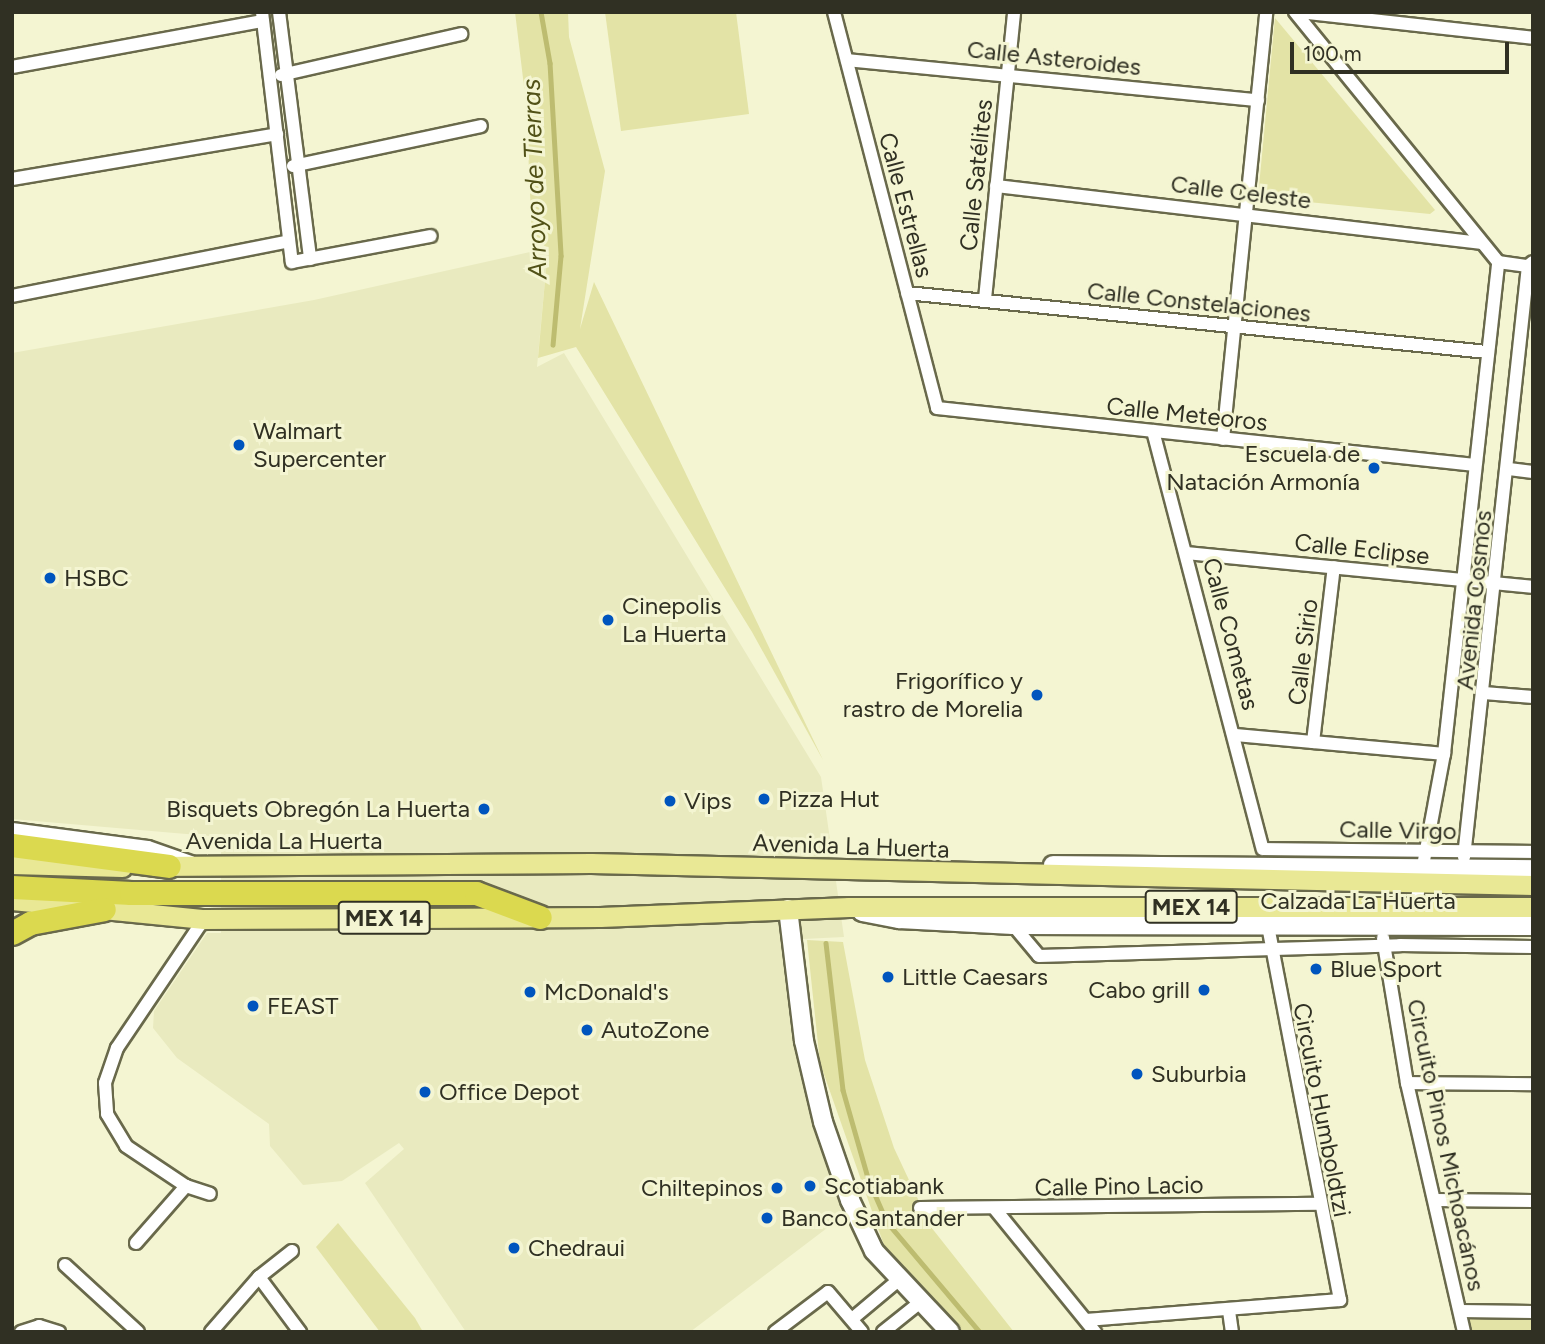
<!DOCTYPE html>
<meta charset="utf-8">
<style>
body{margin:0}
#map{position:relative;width:1545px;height:1344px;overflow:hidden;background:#f4f5d2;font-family:Figtree,sans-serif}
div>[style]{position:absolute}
.built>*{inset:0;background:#e9eabf}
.green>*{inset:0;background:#e3e3a6;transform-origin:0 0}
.stream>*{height:4.5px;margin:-2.25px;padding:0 2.25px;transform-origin:2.25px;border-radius:2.25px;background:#bdbc70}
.roads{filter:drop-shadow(2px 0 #69694b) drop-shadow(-2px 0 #69694b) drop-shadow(0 2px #69694b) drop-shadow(0 -2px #69694b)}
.street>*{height:12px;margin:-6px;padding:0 6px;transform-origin:6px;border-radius:6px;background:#fff}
.secondary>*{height:18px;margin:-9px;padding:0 9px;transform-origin:9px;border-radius:9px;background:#fff}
.primary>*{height:19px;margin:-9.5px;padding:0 9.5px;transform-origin:9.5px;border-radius:9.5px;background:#e9e895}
.highway>*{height:23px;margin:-11.5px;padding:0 11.5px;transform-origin:11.5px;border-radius:11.5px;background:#dbd94f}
.dots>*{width:19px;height:19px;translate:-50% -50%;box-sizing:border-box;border:4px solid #f4f5d2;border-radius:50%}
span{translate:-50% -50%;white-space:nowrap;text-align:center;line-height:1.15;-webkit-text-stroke:6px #f4f5d2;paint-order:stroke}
.shield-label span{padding:2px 5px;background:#f4f5d2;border:2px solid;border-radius:5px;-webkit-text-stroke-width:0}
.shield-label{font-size:23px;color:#303023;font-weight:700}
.street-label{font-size:24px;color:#303023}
.poi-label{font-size:24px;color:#303023}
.left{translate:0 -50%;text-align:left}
.right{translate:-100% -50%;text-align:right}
.water-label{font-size:26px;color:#515117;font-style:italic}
.frame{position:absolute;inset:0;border:14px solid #303023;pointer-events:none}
.scale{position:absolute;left:1290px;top:42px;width:219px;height:32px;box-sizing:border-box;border:4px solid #303023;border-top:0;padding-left:9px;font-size:21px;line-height:24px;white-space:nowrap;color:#303023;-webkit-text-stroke:5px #f4f5d2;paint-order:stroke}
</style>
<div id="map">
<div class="built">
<div style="clip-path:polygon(548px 248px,537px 367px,564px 353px,821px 777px,844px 937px,803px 939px,817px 1049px,838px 1141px,860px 1203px,690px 1332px,466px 1332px,365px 1183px,404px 1149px,399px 1143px,342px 1181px,303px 1185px,270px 1146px,269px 1124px,177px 1058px,153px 1028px,154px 1011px,207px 933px,221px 933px,221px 837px,12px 819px,12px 353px,314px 300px)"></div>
</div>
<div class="green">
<div style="clip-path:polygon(515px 12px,568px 12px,569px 37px,605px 171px,580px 329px,594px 282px,823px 760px,752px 632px,576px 347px,538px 358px,548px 248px,532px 238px,526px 103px)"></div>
<div style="clip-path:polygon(605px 12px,736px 12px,749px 114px,621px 131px)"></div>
<div style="clip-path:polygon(1275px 18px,1435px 210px,1430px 214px,1258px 197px)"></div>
<div style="clip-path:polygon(807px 940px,843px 942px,865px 1060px,894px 1148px,931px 1227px,1014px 1332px,962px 1332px,886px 1251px,820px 1063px)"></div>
<div style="clip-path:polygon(338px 1223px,415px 1318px,423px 1332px,380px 1332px,316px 1247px)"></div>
<div style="left:1468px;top:1314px;width:65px;height:18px;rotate:1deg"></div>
</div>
<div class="stream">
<div style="left:541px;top:12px;width:52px;rotate:80deg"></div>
<div style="left:550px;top:63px;width:193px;rotate:86.7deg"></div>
<div style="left:561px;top:256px;width:89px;rotate:95.1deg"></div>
<div style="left:826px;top:943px;width:148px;rotate:83.4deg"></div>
<div style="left:843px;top:1090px;width:95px;rotate:74.1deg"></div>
<div style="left:869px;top:1181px;width:45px;rotate:66.3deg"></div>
<div style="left:887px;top:1222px;width:144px;rotate:49.8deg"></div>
</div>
<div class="roads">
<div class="street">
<div style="left:262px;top:12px;width:252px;rotate:83.2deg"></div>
<div style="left:292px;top:262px;width:141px;rotate:-10.6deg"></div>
<div style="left:279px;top:12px;width:249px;rotate:82.8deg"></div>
<div style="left:834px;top:12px;width:409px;rotate:75.4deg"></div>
<div style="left:937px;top:408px;width:541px;rotate:6.05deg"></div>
<div style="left:1295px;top:12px;width:322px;rotate:50.9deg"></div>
<div style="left:1299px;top:12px;width:235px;rotate:6.3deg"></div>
<div style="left:847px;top:60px;width:413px;rotate:5.6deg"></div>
<div style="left:12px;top:67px;width:255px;rotate:-10.4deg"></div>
<div style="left:281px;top:75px;width:185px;rotate:-12.8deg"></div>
<div style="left:293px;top:166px;width:192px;rotate:-12deg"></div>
<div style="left:12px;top:179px;width:269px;rotate:-9.6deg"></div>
<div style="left:996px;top:186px;width:488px;rotate:6.7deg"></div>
<div style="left:1498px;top:262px;width:30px;rotate:8deg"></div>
<div style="left:1528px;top:266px;width:6px;rotate:-39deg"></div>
<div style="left:907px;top:293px;width:583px;rotate:5.81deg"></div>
<div style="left:12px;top:296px;width:282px;rotate:-11.2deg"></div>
<div style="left:985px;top:299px;width:288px;rotate:-84.2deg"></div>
<div style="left:1153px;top:431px;width:432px;rotate:75.3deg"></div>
<div style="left:1263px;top:849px;width:270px;rotate:0.6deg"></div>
<div style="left:1223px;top:439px;width:429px;rotate:-84.2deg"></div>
<div style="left:1509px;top:469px;width:24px;rotate:7deg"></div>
<div style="left:1187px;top:553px;width:348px;rotate:5.6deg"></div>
<div style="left:1484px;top:693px;width:49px;rotate:4.7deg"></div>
<div style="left:1236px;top:735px;width:209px;rotate:5.2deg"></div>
<div style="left:1313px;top:742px;width:176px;rotate:-83.2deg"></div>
<div style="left:12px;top:829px;width:137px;rotate:7.5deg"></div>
<div style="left:148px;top:847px;width:46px;rotate:19.2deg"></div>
<div style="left:1464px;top:857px;width:594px;rotate:-83.82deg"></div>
<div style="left:1414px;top:914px;width:163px;rotate:-79.4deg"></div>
<div style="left:1444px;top:754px;width:495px;rotate:-83.7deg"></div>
<div style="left:204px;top:919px;width:156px;rotate:124deg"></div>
<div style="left:117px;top:1048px;width:37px;rotate:109deg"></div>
<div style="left:105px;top:1083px;width:31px;rotate:86deg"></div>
<div style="left:107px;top:1114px;width:37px;rotate:59deg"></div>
<div style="left:126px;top:1146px;width:72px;rotate:33.7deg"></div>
<div style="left:186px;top:1186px;width:25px;rotate:18deg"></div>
<div style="left:1013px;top:925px;width:40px;rotate:50deg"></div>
<div style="left:1039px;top:956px;width:361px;rotate:-1.7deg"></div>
<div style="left:1400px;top:945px;width:133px;rotate:0.9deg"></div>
<div style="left:1383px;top:938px;width:147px;rotate:80.6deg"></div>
<div style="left:1407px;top:1083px;width:255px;rotate:77.1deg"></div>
<div style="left:1407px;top:1083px;width:126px;rotate:0.5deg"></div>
<div style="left:1435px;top:1200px;width:98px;rotate:0.6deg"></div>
<div style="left:920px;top:1208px;width:399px;rotate:-0.6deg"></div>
<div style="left:995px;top:1209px;width:159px;rotate:50.9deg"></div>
<div style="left:136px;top:1243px;width:76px;rotate:-48.7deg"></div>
<div style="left:65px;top:1265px;width:99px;rotate:42.5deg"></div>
<div style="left:259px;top:1277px;width:69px;rotate:53.3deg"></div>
<div style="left:1229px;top:1311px;width:21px;rotate:82deg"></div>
<div style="left:1460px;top:1311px;width:73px;rotate:0.8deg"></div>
<div style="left:852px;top:1319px;width:64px;rotate:-39.9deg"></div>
<div style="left:1086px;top:1320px;width:255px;rotate:-4.5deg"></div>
<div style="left:1340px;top:1300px;width:380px;rotate:-100.9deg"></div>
<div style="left:21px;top:1332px;width:19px;rotate:-18deg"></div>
<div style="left:39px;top:1326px;width:21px;rotate:17deg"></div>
<div style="left:211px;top:1332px;width:73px;rotate:-48.9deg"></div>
<div style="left:259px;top:1277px;width:42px;rotate:-38.2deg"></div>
<div style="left:775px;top:1332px;width:66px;rotate:-37deg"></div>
<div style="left:828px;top:1292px;width:52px;rotate:49.6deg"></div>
<div style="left:883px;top:1332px;width:51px;rotate:-38.7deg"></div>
</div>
<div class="secondary">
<div style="left:1053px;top:865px;width:480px;rotate:0.5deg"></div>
<div style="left:788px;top:909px;width:133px;rotate:83.1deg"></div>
<div style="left:804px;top:1041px;width:83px;rotate:76.8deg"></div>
<div style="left:823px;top:1122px;width:83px;rotate:70.9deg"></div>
<div style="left:850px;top:1200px;width:56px;rotate:64.8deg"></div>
<div style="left:874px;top:1251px;width:111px;rotate:46.8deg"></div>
<div style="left:862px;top:912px;width:38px;rotate:11deg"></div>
<div style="left:899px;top:919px;width:114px;rotate:3deg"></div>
<div style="left:1013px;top:925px;width:520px;rotate:0.11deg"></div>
</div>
<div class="primary">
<div style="left:12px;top:864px;width:110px;rotate:1.6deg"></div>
<div style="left:155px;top:866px;width:436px;rotate:-0.4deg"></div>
<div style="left:591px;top:863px;width:942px;rotate:1.34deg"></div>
<div style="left:12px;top:900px;width:193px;rotate:5.7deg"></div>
<div style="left:204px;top:919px;width:396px;rotate:-0.3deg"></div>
<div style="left:600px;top:917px;width:249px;rotate:-2.3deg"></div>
<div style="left:849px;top:907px;width:684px"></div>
</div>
<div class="highway">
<div style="left:12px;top:845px;width:158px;rotate:7.6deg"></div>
<div style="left:12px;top:887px;width:119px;rotate:2.9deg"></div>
<div style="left:131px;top:893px;width:345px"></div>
<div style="left:476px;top:893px;width:68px;rotate:20.6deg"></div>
<div style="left:12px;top:933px;width:21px;rotate:-29deg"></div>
<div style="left:30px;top:923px;width:75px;rotate:-10.7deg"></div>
</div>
</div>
<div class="dots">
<div style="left:239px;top:445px;background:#0055be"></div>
<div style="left:1374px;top:468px;background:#0055be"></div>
<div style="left:50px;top:578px;background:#0055be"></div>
<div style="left:608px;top:620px;background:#0055be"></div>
<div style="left:1037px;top:695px;background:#0055be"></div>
<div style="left:764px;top:799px;background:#0055be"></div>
<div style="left:670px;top:801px;background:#0055be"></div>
<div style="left:484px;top:809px;background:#0055be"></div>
<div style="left:1316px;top:969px;background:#0055be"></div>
<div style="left:888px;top:977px;background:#0055be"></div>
<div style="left:1204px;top:990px;background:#0055be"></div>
<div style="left:530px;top:992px;background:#0055be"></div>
<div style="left:253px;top:1006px;background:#0055be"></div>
<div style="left:587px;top:1030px;background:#0055be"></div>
<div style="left:1137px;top:1074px;background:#0055be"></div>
<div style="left:425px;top:1092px;background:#0055be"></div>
<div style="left:810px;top:1186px;background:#0055be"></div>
<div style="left:777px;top:1188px;background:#0055be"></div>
<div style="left:767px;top:1218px;background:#0055be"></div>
<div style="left:514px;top:1248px;background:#0055be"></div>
</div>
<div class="shield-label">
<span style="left:1191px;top:907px">MEX 14</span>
<span style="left:384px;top:918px">MEX 14</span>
</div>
<div class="street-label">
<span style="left:1054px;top:58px;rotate:6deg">Calle Asteroides</span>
<span style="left:976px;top:175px;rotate:-84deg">Calle Satélites</span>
<span style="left:1241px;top:192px;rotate:7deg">Calle Celeste</span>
<span style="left:906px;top:205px;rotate:75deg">Calle Estrellas</span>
<span style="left:1199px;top:302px;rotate:6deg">Calle Constelaciones</span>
<span style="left:1187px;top:414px;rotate:6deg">Calle Meteoros</span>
<span style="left:1362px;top:549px;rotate:6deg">Calle Eclipse</span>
<span style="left:1474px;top:600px;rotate:-84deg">Avenida Cosmos</span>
<span style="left:1231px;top:634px;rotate:75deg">Calle Cometas</span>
<span style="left:1303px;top:652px;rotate:-83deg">Calle Sirio</span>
<span style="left:1398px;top:830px;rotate:1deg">Calle Virgo</span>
<span style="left:284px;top:841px">Avenida La Huerta</span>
<span style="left:851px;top:846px;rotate:2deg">Avenida La Huerta</span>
<span style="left:1358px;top:901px">Calzada La Huerta</span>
<span style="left:1322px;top:1110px;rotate:79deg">Circuito Humboldtzi</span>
<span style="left:1446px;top:1145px;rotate:78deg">Circuito Pinos Michoacános</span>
<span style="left:1119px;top:1186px;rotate:-1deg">Calle Pino Lacio</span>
</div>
<div class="poi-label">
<span class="left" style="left:253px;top:445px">Walmart<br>Supercenter</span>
<span class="right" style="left:1360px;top:468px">Escuela de<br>Natación Armonía</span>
<span class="left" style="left:64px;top:578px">HSBC</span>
<span class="left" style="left:622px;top:620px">Cinepolis<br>La Huerta</span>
<span class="right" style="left:1023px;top:695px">Frigorífico y<br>rastro de Morelia</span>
<span class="left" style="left:778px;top:799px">Pizza Hut</span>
<span class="left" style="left:684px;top:801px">Vips</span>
<span class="right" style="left:470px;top:809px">Bisquets Obregón La Huerta</span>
<span class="left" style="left:1330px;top:969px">Blue Sport</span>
<span class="left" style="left:902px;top:977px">Little Caesars</span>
<span class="right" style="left:1190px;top:990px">Cabo grill</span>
<span class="left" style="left:544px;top:992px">McDonald's</span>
<span class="left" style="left:267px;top:1006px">FEAST</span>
<span class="left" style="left:601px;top:1030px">AutoZone</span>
<span class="left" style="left:1151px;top:1074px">Suburbia</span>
<span class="left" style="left:439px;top:1092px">Office Depot</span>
<span class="left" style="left:824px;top:1186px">Scotiabank</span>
<span class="right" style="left:763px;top:1188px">Chiltepinos</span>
<span class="left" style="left:781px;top:1218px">Banco Santander</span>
<span class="left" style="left:528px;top:1248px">Chedraui</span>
</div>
<div class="water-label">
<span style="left:535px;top:179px;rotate:-92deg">Arroyo de Tierras</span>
</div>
<div class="frame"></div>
<div class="scale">100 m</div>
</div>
